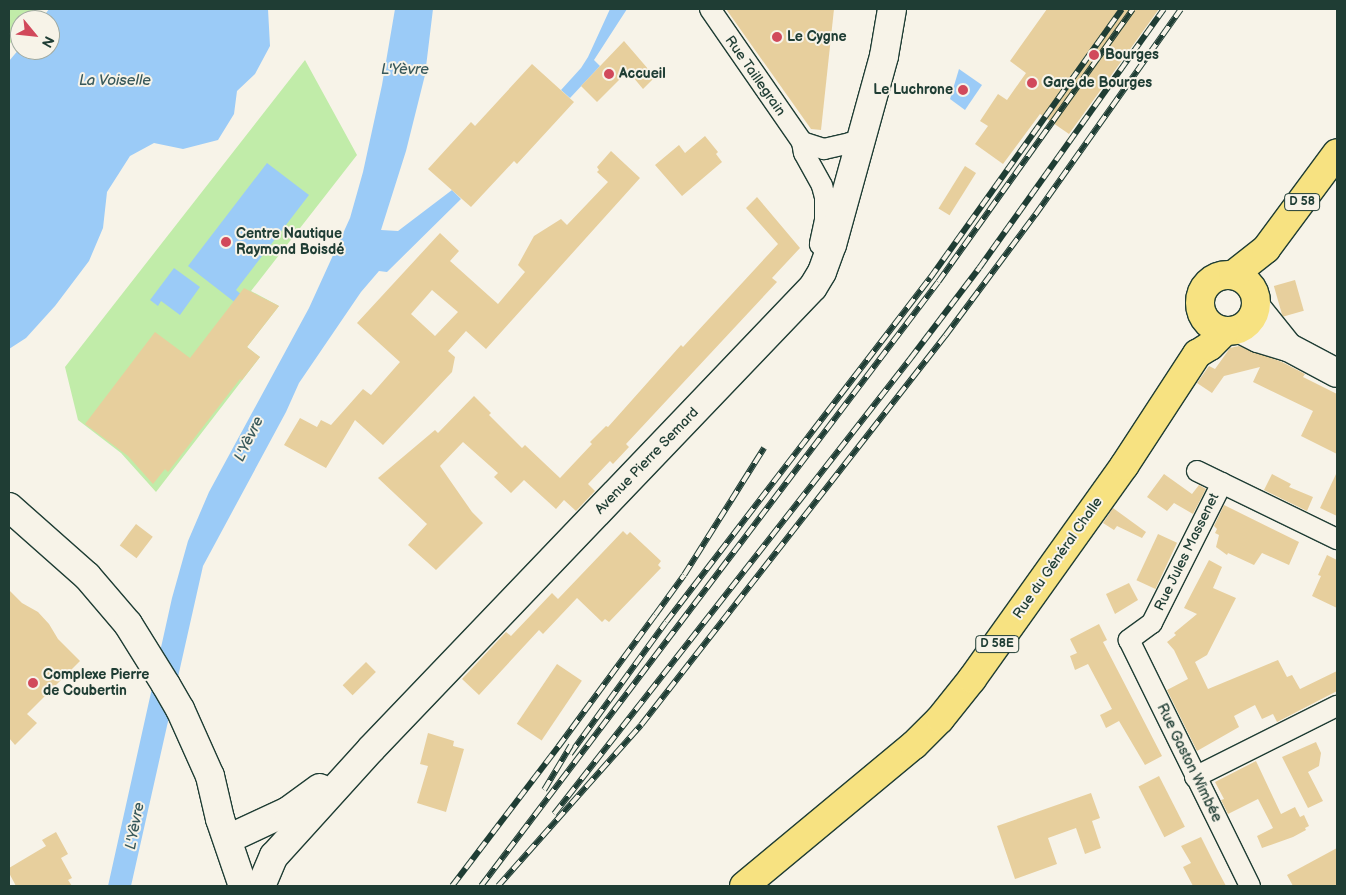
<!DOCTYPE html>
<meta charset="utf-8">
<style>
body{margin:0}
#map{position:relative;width:1346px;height:895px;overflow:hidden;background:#f7f3e8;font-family:"Balsamiq Sans",sans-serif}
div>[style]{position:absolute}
.green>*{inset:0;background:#c1eca9}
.water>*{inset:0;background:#9bcbf7}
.building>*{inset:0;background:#e7cf9d;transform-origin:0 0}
.roads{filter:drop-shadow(1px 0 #1f3d34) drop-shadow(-1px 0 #1f3d34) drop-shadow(0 1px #1f3d34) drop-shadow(0 -1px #1f3d34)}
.street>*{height:20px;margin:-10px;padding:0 10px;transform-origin:10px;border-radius:10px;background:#f7f3e8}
.secondary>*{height:28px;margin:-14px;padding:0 14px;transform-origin:14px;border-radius:14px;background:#f7f3e8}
.primary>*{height:28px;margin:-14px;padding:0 14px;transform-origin:14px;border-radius:14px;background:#f7e281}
.primary>.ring{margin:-14px;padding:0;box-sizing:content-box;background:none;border:28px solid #f7e281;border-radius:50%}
.rail>*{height:5.5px;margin-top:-2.75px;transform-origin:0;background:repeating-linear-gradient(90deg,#f7f3e8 0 11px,#1f3d34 0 22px);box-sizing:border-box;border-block:1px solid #1f3d34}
.dots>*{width:14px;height:14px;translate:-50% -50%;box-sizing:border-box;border:2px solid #f7f3e8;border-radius:50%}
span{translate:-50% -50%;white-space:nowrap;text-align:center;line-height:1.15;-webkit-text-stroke:4px #f7f3e8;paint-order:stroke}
.shield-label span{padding:1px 4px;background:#f7f3e8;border:1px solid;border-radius:4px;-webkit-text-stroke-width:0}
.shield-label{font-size:12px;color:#1f3d34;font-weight:700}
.poi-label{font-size:14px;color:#1f3d34;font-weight:700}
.left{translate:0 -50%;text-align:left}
.right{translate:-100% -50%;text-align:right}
.street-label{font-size:14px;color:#1f3d34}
.water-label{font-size:15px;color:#38595b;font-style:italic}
.frame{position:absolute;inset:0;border:10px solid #1f3d34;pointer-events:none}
.north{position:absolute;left:10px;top:10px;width:50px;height:50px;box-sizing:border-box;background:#f7f3e8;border:1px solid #a1aaa0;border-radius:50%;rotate:118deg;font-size:14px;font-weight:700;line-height:20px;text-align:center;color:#1f3d34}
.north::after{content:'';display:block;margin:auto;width:18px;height:22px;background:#d1495b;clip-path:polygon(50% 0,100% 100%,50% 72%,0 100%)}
</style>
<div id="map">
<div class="green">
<div style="clip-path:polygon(9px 9px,34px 9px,27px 20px,20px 20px,20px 29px,9px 45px)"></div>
<div style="clip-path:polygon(305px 60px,357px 155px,251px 291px,279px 306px,247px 347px,260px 357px,156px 492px,121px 453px,78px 420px,65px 367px)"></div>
</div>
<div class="water">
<div style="clip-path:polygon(49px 9px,268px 9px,270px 46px,255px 74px,237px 91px,234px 114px,218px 140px,183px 149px,154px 143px,130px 156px,107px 192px,103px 228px,89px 261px,55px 306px,26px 338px,9px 349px,9px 61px,20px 48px,20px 50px,50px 50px,50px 20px,41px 20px)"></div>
<div style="clip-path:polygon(395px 9px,433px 9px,425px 75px,406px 151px,381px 230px,398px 231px,452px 190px,461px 199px,387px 272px,379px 271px,361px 292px,299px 383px,286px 412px,203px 566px,131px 886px,108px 886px,172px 598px,188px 541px,209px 492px,309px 308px,350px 218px,363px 172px,382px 85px)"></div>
<div style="clip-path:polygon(610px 9px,627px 9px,594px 60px,600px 66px,570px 98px,561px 90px,581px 68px,588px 57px)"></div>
<div style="clip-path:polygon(959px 69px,982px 85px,965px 110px,950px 99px)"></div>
<div style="clip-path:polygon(267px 163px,309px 195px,236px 290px,243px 296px,237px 304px,188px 266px)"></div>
<div style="clip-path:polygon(174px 268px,200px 287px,180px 315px,161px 301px,158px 306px,150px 300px)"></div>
</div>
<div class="building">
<div style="clip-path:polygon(726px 9px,834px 9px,821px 130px,811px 129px)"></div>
<div style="clip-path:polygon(1047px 9px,1159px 9px,1069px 134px,1040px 114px,1003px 164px,975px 144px,988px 126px,980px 121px,998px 94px,1007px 100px,1026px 73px,1010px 61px)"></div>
<div style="clip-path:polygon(624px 41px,655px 77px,643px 89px,628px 71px,597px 102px,581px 86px)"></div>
<div style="clip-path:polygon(532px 64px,574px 102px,517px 164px,514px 161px,471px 207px,428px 169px,471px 122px,475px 126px)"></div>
<div style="clip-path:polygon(705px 136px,718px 152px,716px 154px,722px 162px,682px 196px,655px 165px,679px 145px,685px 153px)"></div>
<div style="clip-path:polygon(evenodd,611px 151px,640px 178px,486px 349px,466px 331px,448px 351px,455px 357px,452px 372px,383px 445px,355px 420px,326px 468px,284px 445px,300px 418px,317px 427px,321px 420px,331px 425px,363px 389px,371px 395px,400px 362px,357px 323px,440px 233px,459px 251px,450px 261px,498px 304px,525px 272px,518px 265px,534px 236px,561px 219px,567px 225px,608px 182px,597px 172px,599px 170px,597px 167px,611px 151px,432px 290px,458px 312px,435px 336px,411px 314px,432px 290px)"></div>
<div style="left:965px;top:166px;width:13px;height:50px;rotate:32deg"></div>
<div style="clip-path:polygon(757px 197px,800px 248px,772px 278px,777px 282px,626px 444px,629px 447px,613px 464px,610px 461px,588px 484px,595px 491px,576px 511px,564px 500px,556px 509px,524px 480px,511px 493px,494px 477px,498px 473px,463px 442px,440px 466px,472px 512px,483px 523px,436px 570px,408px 545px,427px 524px,378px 478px,435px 430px,438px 433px,474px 396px,491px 413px,489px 415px,522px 448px,525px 445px,560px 478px,592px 444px,590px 442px,606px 426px,608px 427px,681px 345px,683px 347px,778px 244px,746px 208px)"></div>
<div style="left:1295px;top:280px;width:32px;height:22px;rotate:74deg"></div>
<div style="clip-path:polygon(244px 288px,279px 306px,247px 347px,260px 357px,242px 380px,240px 379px,168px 472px,165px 469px,153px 484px,128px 456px,85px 424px,155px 332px,190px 358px)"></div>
<div style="clip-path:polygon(1239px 346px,1282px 362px,1305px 374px,1303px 377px,1337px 394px,1337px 454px,1301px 436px,1313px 411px,1253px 382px,1260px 367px,1224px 376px,1212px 393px,1197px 383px,1209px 366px,1215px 369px,1230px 348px)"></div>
<div style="clip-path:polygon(1337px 472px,1337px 516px,1320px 508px)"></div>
<div style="clip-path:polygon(1164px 474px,1192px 494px,1199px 485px,1206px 489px,1193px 514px,1174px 503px,1167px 511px,1147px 497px)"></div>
<div style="clip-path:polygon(1272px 474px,1291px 484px,1289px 487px,1313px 497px,1307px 511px,1264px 490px)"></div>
<div style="clip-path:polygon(1224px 505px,1299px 542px,1289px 565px,1262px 553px,1254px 565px,1228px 553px,1227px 555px,1216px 547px,1219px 535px,1215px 533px,1217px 529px,1214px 526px)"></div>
<div style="clip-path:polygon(1113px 508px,1146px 532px,1142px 538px,1117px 526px,1114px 530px,1103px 523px)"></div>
<div style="left:136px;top:524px;width:21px;height:27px;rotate:37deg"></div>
<div style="clip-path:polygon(623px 531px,627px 535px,630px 532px,661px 561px,658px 565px,661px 568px,609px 622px,605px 619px,602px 622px,577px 598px,543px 634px,539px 630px,479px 695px,462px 679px,506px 632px,511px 636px,552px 593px,558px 599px)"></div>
<div style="left:1158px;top:534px;width:21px;height:51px;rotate:25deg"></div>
<div style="clip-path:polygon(1327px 555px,1337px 560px,1337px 608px,1312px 596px,1321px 576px,1318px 575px)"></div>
<div style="clip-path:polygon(1209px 560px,1222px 567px,1213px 588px,1236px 598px,1207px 655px,1195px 662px,1208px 689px,1278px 660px,1287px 677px,1292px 675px,1300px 689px,1337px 671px,1337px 691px,1277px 722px,1273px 714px,1262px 719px,1255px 705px,1234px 716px,1239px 727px,1197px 751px,1167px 690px,1188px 679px,1174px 650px,1167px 642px,1176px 635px,1174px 633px,1197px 614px,1184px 608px)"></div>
<div style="clip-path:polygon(1129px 583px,1138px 600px,1115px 614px,1106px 594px)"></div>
<div style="clip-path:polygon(9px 590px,22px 603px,38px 612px,49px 624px,58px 639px,80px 661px,27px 714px,37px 723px,15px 745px,9px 738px)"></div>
<div style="clip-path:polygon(1099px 624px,1107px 640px,1103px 642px,1162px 756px,1145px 765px,1119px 721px,1106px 728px,1100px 715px,1112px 709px,1088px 664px,1075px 670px,1070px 656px,1077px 653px,1070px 639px)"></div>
<div style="left:366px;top:662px;width:14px;height:33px;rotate:45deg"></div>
<div style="left:557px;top:664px;width:30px;height:72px;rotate:34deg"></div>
<div style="clip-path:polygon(428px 733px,454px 741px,453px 746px,464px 749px,446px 812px,417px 803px,428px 766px,420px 764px)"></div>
<div style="clip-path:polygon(1316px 742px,1321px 753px,1319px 766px,1308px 772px,1323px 801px,1308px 808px,1282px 757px)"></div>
<div style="clip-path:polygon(1256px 761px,1281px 814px,1295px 807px,1300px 817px,1304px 815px,1309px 826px,1305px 828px,1306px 830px,1293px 837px,1262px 848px,1257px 836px,1273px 828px,1258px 799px,1228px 814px,1221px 800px,1224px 799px,1215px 782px)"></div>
<div style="left:1159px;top:776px;width:57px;height:23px;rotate:63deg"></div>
<div style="clip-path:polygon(1091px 793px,1100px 818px,1092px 821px,1101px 848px,1085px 854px,1076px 828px,1048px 838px,1057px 864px,1015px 879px,997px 826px)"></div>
<div style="clip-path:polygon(56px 832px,68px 854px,61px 858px,72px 878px,68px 880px,72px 886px,16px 886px,9px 873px,9px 868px,46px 846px,42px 840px)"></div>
<div style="clip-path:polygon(1201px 837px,1217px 869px,1226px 886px,1193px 886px,1183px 867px,1191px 863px,1181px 846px)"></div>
<div style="clip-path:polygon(1337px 848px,1337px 886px,1293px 886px,1287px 875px)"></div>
</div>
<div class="roads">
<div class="street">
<div style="left:710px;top:9px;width:162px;rotate:55.3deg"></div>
<div style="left:802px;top:142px;width:11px;rotate:80deg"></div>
<div style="left:804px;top:153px;width:38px;rotate:61deg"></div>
<div style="left:822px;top:186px;width:11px;rotate:75deg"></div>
<div style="left:825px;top:197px;width:23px;rotate:90deg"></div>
<div style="left:825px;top:220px;width:25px;rotate:102deg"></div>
<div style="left:802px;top:142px;width:23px;rotate:18deg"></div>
<div style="left:824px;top:149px;width:27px;rotate:-13deg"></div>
<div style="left:850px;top:143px;width:9px;rotate:18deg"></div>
<div style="left:1197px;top:471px;width:156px;rotate:25.9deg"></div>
<div style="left:1222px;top:483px;width:157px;rotate:116.6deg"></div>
<div style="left:1152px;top:623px;width:29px;rotate:144deg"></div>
<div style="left:1129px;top:640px;width:274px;rotate:63.8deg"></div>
<div style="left:1195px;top:777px;width:159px;rotate:-26.6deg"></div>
</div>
<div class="secondary">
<div style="left:1256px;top:307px;width:51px;rotate:51.3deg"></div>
<div style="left:1240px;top:329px;width:20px;rotate:27deg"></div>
<div style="left:1258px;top:338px;width:31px;rotate:17deg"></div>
<div style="left:1288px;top:347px;width:55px;rotate:28deg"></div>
<div style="left:9px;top:507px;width:104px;rotate:41.5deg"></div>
<div style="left:87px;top:576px;width:63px;rotate:49.5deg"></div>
<div style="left:128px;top:624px;width:72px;rotate:58.1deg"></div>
<div style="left:166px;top:685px;width:28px;rotate:60deg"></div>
<div style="left:180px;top:709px;width:73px;rotate:65.9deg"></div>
<div style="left:210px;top:776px;width:44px;rotate:76.9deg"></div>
<div style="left:220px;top:819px;width:71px;rotate:71.1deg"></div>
<div style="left:228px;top:839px;width:66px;rotate:-25deg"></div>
<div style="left:288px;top:811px;width:39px;rotate:-36deg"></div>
<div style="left:261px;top:886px;width:33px;rotate:-67deg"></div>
<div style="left:274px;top:856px;width:144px;rotate:-47.8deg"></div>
<div style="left:371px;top:749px;width:639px;rotate:-46.27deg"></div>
<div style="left:813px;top:287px;width:17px;rotate:-59deg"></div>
<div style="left:822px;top:272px;width:29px;rotate:-70deg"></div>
<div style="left:832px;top:245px;width:196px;rotate:-74.6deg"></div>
<div style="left:884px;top:56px;width:48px;rotate:-80.3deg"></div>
</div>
<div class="primary">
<div class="ring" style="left:1200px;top:275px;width:28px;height:28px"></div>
<div style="left:1233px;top:275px;width:42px;rotate:-38.2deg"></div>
<div style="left:1266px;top:249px;width:119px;rotate:-53.5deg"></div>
<div style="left:744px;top:886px;width:221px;rotate:-39.7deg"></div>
<div style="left:914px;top:745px;width:37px;rotate:-45deg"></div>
<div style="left:940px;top:719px;width:51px;rotate:-51.3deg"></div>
<div style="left:972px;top:679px;width:262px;rotate:-54.5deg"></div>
<div style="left:1124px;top:466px;width:134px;rotate:-56.9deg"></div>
<div style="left:1197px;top:354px;width:15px;rotate:-32deg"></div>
<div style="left:1210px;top:346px;width:21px;rotate:-45deg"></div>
</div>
</div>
<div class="rail">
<div style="left:570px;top:754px;width:163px;rotate:-54deg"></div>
<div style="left:666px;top:622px;width:434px;rotate:-52.5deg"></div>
<div style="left:930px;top:278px;width:330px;rotate:-54.5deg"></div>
<div style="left:544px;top:790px;width:52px;rotate:-59deg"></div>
<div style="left:554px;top:814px;width:578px;rotate:-51.96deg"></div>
<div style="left:910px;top:359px;width:114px;rotate:-52.8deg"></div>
<div style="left:979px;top:268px;width:318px;rotate:-54.5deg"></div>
<div style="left:452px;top:886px;width:175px;rotate:-52.7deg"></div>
<div style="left:558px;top:747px;width:164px;rotate:-53.7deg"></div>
<div style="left:655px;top:615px;width:49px;rotate:-54.1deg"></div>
<div style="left:684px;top:575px;width:150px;rotate:-57.8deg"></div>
<div style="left:481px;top:886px;width:757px;rotate:-52.89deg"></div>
<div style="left:938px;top:282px;width:335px;rotate:-54.5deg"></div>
<div style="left:498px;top:886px;width:215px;rotate:-48.4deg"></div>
<div style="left:641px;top:725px;width:494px;rotate:-52deg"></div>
<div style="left:945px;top:336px;width:151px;rotate:-53.4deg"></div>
<div style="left:1035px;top:215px;width:252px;rotate:-54.7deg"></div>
</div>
<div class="dots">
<div style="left:777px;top:37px;background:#d1495b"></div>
<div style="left:1094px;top:55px;background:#d1495b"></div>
<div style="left:609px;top:74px;background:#d1495b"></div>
<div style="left:1032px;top:83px;background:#d1495b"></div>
<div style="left:963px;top:90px;background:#d1495b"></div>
<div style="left:226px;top:242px;background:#d1495b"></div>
<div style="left:33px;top:683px;background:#d1495b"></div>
</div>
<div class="shield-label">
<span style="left:1302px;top:202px">D 58</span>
<span style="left:997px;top:644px">D 58E</span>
</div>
<div class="poi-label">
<span class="left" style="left:787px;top:37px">Le Cygne</span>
<span class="left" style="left:1105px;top:55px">Bourges</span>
<span class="left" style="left:619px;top:74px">Accueil</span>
<span class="left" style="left:1043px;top:83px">Gare de Bourges</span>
<span class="right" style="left:953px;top:90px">Le Luchrone</span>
<span class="left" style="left:236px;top:242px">Centre Nautique<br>Raymond Boisdé</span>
<span class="left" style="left:43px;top:683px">Complexe Pierre<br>de Coubertin</span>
</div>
<div class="street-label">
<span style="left:755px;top:76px;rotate:55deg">Rue Taillegrain</span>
<span style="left:647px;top:461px;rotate:-46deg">Avenue Pierre Semard</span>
<span style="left:1187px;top:552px;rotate:-64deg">Rue Jules Massenet</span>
<span style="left:1058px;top:558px;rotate:-55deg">Rue du Général Challe</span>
<span style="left:1189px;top:763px;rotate:64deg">Rue Gaston Wimbée</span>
</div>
<div class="water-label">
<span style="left:405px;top:70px">L'Yèvre</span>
<span style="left:115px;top:81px">La Voiselle</span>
<span style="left:249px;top:439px;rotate:-64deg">L'Yèvre</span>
<span style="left:135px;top:826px;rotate:-79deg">L'Yèvre</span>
</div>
<div class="frame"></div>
<div class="north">N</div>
</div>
